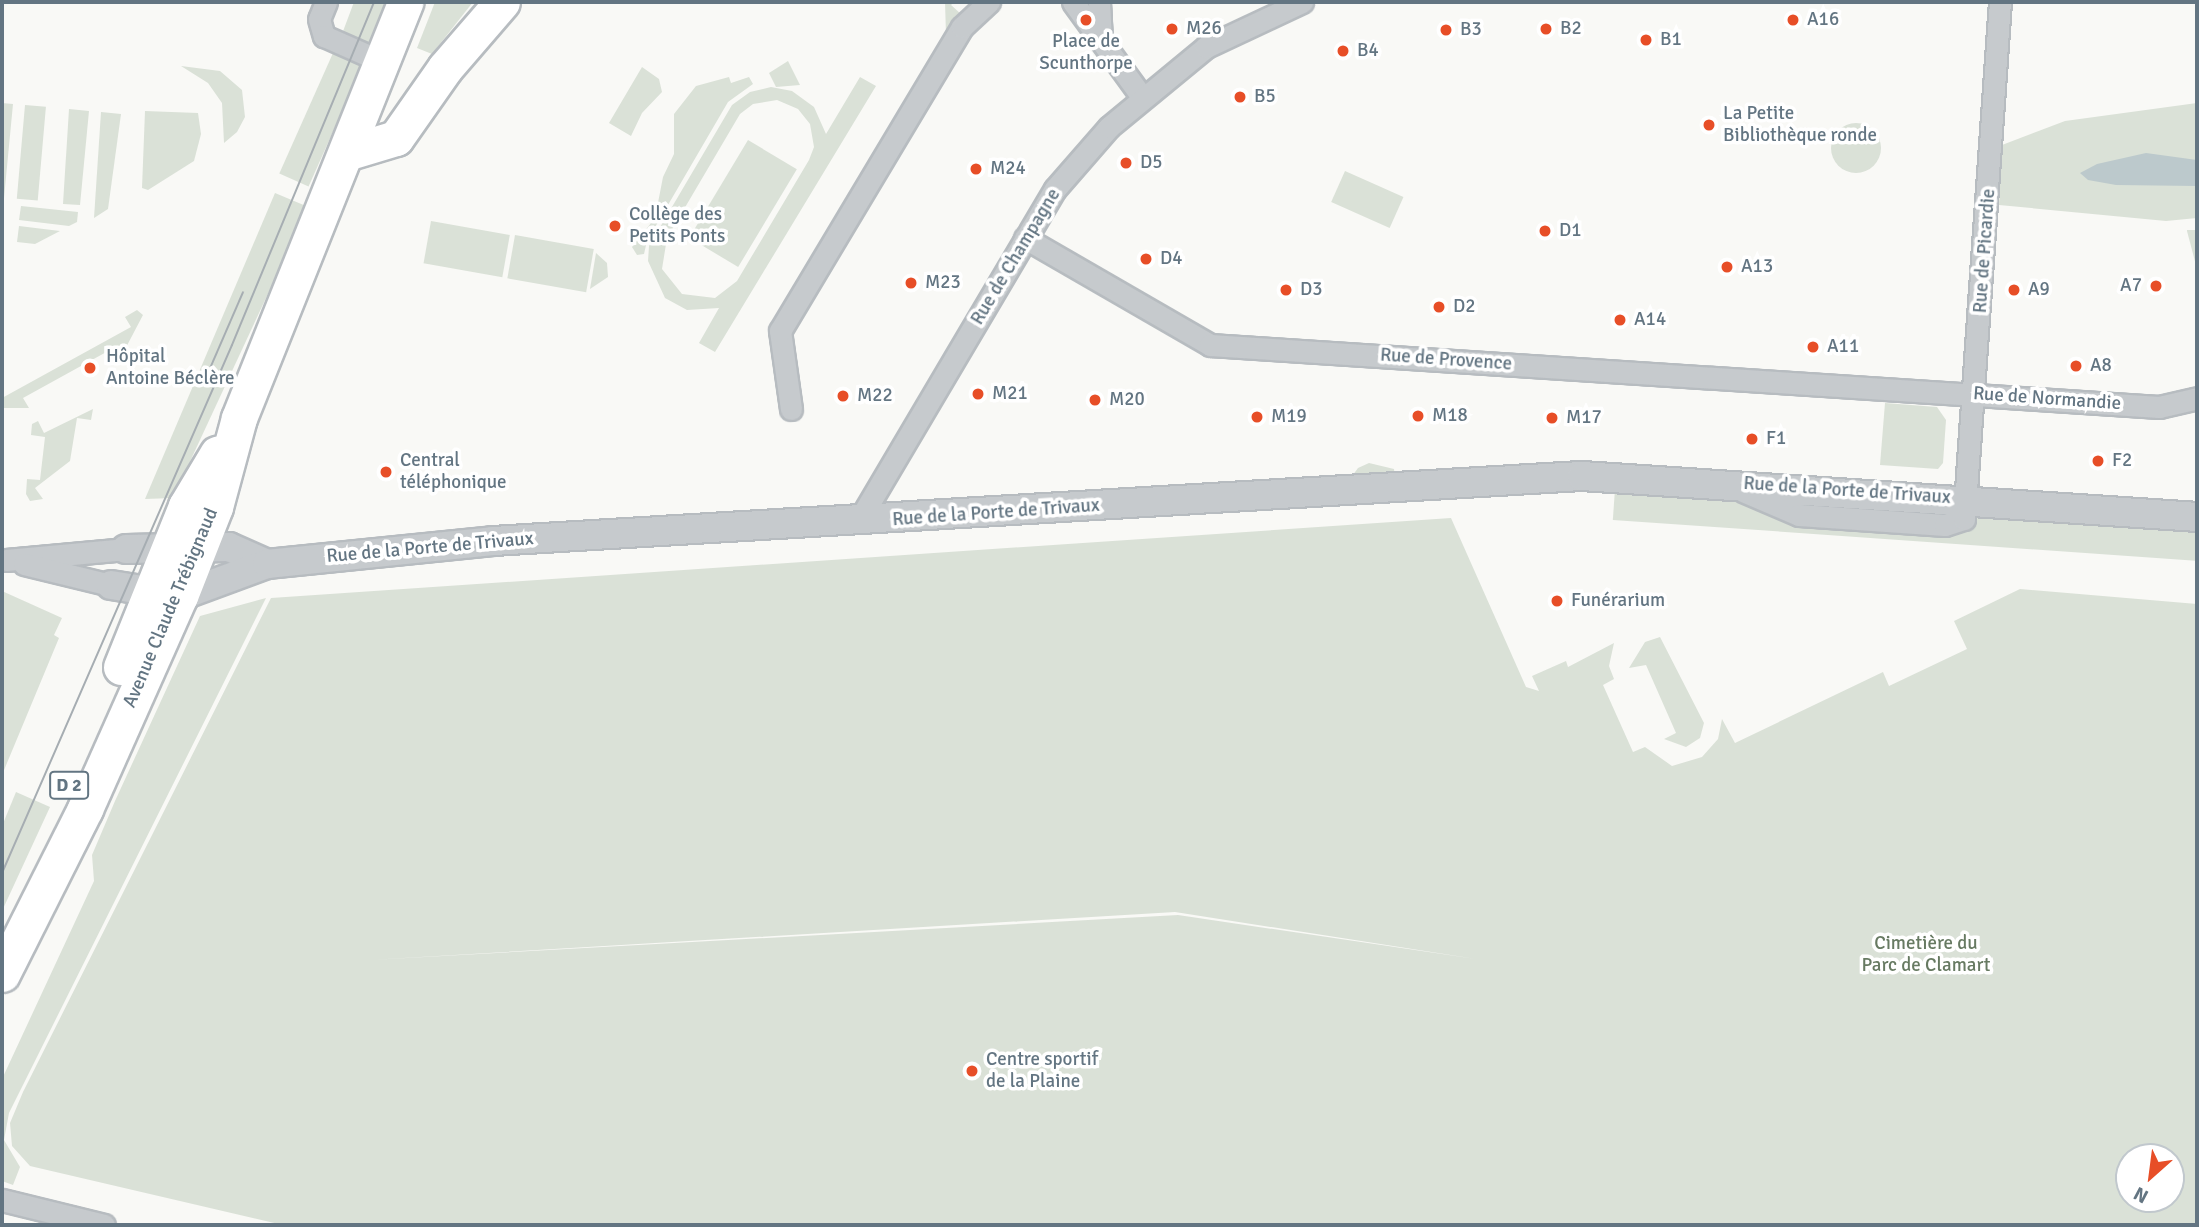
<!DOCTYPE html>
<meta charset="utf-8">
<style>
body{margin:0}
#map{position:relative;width:2199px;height:1227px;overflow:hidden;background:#f9f9f6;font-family:Signika,sans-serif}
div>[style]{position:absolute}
.green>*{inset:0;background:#dae1d7;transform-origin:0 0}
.round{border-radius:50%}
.water>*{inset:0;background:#bcc9cc}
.roads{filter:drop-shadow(2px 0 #b7bcc0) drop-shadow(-2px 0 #b7bcc0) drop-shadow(0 2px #b7bcc0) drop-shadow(0 -2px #b7bcc0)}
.minor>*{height:21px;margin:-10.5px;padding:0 10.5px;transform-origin:10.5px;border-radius:10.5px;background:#c6cacd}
.tertiary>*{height:28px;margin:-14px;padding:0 14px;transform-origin:14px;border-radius:14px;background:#c6cacd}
.primary>*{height:35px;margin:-17.5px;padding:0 17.5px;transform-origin:17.5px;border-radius:17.5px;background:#fff}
.tram>*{height:2px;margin:-1px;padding:0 1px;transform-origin:1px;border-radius:1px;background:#a6adb2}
.dots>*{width:19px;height:19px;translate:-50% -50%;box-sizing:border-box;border:4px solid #fff;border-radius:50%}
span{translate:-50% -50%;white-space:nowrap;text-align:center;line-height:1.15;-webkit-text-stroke:7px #fff;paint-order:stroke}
.shield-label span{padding:2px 5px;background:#fff;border:2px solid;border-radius:5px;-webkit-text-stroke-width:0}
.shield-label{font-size:18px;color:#637582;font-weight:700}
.poi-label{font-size:19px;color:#637582}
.left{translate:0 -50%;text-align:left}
.right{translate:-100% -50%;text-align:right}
.street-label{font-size:19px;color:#637582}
.park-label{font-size:19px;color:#677a62}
.frame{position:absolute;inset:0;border:4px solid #637582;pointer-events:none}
.north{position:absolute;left:2115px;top:1143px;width:70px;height:70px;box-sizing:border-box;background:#fff;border:2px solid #c1c8cd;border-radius:50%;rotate:208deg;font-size:19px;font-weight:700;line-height:28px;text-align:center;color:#637582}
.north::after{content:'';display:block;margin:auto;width:24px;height:32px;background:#e74e27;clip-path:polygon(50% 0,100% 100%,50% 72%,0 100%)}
</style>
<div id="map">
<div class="green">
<div style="clip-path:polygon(354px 2px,389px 2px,372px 47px,342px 34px)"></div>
<div style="clip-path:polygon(435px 2px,473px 2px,432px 54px,417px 48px)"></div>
<div style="clip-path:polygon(945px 2px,954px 2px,951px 5px,961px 14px,946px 35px)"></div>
<div style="left:333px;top:53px;width:32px;height:132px;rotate:24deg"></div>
<div style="clip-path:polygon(788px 61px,800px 85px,776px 87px,769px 73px)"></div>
<div style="clip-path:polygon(181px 66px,220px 71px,242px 90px,245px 117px,237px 132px,224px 143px,222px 103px,208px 83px)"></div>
<div style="clip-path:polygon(642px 67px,659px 79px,662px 92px,642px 113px,631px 136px,609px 123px)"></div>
<div style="clip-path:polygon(729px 77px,731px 83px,749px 77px,753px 84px,728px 102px,647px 241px,644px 254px,637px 255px,632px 247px,655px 218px,663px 177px,674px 154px,674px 114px,696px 86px)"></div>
<div style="clip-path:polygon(evenodd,860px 77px,876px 86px,715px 352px,699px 343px,719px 308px,687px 310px,665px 298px,648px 261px,649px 246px,732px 105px,750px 92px,771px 87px,792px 91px,814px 107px,826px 134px,860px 77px,777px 100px,798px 109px,810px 124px,814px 147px,809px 160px,737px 281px,715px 298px,682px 294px,662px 269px,667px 238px,740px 114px,753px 104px,777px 100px)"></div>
<div style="clip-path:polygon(2px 103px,13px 104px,4px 198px,2px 198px)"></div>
<div style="clip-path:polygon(2197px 103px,2197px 218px,2166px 221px,1999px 205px,2002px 145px,2065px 121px)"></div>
<div style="left:25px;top:105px;width:21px;height:94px;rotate:5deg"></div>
<div style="clip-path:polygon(69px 109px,89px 111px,80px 205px,63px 204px)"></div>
<div style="clip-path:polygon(145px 111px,198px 113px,201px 134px,194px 161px,148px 190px,142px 188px)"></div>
<div style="clip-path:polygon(101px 112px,121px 114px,108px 209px,94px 218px)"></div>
<div class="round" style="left:1831px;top:123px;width:50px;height:50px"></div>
<div style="left:748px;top:140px;width:57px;height:114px;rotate:31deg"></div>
<div style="left:1345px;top:171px;width:64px;height:34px;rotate:24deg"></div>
<div style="clip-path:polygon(275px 193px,306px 206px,279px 270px,173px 498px,145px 499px)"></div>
<div style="clip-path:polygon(21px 206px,78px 212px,77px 222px,69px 226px,19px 220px)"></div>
<div style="left:431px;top:221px;width:80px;height:43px;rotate:10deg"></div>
<div style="clip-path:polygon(19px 226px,60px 231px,35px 244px,17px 242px)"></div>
<div style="clip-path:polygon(2187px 230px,2197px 230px,2197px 269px,2187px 231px)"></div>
<div style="left:515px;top:235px;width:80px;height:44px;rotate:10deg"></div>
<div style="clip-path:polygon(596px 253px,607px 263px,608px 277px,590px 289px)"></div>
<div style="clip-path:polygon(137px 310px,143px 315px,122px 355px,115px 359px,110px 350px,23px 398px,29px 408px,2px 408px,2px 398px,131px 327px,125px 317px)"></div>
<div style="clip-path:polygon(1885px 403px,1937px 407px,1946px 420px,1943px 463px,1938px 469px,1880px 465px)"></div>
<div style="clip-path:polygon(93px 409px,91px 420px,77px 418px,70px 461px,35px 488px,43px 499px,30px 501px,26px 494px,27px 479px,40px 480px,45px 437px,31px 435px,32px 424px,38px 421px,44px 433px)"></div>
<div style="clip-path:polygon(1369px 463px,1394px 469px,1395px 479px,1347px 483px,1358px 468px)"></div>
<div style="left:1615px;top:489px;width:584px;height:31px;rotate:4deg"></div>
<div style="clip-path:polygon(evenodd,1451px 518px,1526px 687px,1539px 691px,1532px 676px,1566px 661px,1568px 667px,1614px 643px,1609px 666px,1614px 679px,1603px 685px,1633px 752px,1645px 747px,1672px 766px,1702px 757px,1718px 739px,1722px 719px,1735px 743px,1883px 672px,1889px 686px,1967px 649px,1954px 621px,2020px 589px,2197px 604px,2197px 1225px,283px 1225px,30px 1166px,12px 1146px,10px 1123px,23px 1092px,271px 598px,1451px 518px,1175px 912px,1476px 959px,1178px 915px,370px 960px,1175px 912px,1451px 518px,2129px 1157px,2171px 1157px,2171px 1199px,2129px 1199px,2129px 1157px)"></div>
<div style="clip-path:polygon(2px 591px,62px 618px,54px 635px,59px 638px,2px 775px)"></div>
<div style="clip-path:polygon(266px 598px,9px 1113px,4px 1140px,20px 1167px,13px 1185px,2px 1181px,2px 1079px,94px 881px,92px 855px,115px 801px,200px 616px)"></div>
<div style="clip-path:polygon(1660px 637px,1704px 723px,1700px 738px,1686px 747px,1664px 739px,1676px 733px,1646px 665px,1629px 668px,1645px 642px)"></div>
<div style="clip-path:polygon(16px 792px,50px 807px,2px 911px,2px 826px)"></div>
</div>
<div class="water">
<div style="clip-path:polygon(2146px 153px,2197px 160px,2197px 186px,2116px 185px,2088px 180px,2080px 173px,2097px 164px)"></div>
</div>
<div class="roads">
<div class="minor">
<div style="left:326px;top:2px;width:18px;rotate:112deg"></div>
<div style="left:319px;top:19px;width:18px;rotate:74deg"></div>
<div style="left:324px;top:36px;width:64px;rotate:23.8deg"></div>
<div style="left:1073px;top:2px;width:117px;rotate:54deg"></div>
<div style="left:1099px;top:2px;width:36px;rotate:87deg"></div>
<div style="left:1025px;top:238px;width:214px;rotate:30deg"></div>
<div style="left:1210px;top:345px;width:951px;rotate:3.74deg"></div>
<div style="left:2159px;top:407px;width:39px;rotate:-13deg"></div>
<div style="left:791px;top:409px;width:79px;rotate:-98deg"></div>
<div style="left:780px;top:331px;width:354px;rotate:-59.1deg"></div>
<div style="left:962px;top:27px;width:37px;rotate:-43deg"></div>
<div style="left:1743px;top:491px;width:61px;rotate:23.2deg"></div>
<div style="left:1799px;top:515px;width:146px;rotate:3.9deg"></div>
<div style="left:1945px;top:525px;width:20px;rotate:-18deg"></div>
<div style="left:1964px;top:519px;width:518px;rotate:-86.02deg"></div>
<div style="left:858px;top:522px;width:387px;rotate:-59.4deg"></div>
<div style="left:1055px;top:189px;width:82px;rotate:-48.9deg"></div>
<div style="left:1109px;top:127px;width:126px;rotate:-39.5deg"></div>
<div style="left:1206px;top:47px;width:106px;rotate:-25.1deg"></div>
<div style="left:6px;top:560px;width:121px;rotate:-5.2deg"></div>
<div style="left:24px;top:564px;width:89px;rotate:13.6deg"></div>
<div style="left:2px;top:1200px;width:105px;rotate:13.8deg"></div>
</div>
<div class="tertiary">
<div style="left:126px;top:549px;width:103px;rotate:-1.1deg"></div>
<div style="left:229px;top:547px;width:42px;rotate:24.1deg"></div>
<div style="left:111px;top:585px;width:70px;rotate:9.1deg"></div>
<div style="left:180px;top:596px;width:93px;rotate:-20.2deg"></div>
<div style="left:267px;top:564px;width:227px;rotate:-5.8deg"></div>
<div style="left:493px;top:541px;width:1091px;rotate:-3.42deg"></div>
<div style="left:1582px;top:476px;width:616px;rotate:3.81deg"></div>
</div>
<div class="primary">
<div style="left:346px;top:153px;width:52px;rotate:-16.7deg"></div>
<div style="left:396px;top:138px;width:85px;rotate:-55deg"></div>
<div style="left:445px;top:68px;width:87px;rotate:-49.2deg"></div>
<div style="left:121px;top:667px;width:174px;rotate:-68deg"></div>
<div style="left:186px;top:506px;width:61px;rotate:-59.2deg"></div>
<div style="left:2px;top:974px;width:185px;rotate:-63.3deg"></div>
<div style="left:85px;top:809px;width:233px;rotate:-66deg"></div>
<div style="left:180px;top:596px;width:96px;rotate:-68.5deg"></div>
<div style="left:215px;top:507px;width:92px;rotate:-74.9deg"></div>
<div style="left:239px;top:418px;width:448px;rotate:-68.2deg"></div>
</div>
</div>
<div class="tram">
<div style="left:208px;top:373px;width:88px;rotate:-66.6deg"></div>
<div style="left:2px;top:873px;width:576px;rotate:-66.46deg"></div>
<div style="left:232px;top:345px;width:371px;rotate:-67.5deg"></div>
</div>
<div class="dots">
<div style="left:1086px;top:20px;background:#e74e27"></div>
<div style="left:1793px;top:20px;background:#e74e27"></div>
<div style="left:1172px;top:29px;background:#e74e27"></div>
<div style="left:1546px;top:29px;background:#e74e27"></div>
<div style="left:1446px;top:30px;background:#e74e27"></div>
<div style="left:1646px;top:40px;background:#e74e27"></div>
<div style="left:1343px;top:51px;background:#e74e27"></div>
<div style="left:1240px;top:97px;background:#e74e27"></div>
<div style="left:1709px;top:125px;background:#e74e27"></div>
<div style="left:1126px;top:163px;background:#e74e27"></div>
<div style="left:976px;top:169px;background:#e74e27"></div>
<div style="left:615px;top:226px;background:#e74e27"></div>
<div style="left:1545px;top:231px;background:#e74e27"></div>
<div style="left:1146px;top:259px;background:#e74e27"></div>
<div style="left:1727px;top:267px;background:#e74e27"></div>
<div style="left:911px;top:283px;background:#e74e27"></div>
<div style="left:2156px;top:286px;background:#e74e27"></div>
<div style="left:1286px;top:290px;background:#e74e27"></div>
<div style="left:2014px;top:290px;background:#e74e27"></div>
<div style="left:1439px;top:307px;background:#e74e27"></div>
<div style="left:1620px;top:320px;background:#e74e27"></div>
<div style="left:1813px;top:347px;background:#e74e27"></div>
<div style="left:2076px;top:366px;background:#e74e27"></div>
<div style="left:90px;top:368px;background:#e74e27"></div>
<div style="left:978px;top:394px;background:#e74e27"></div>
<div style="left:843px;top:396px;background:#e74e27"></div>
<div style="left:1095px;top:400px;background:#e74e27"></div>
<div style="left:1418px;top:416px;background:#e74e27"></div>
<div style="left:1257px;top:417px;background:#e74e27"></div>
<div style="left:1552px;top:418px;background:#e74e27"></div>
<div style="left:1752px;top:439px;background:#e74e27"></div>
<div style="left:2098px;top:461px;background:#e74e27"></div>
<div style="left:386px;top:472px;background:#e74e27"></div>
<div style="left:1557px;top:601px;background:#e74e27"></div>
<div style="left:972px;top:1071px;background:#e74e27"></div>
</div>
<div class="shield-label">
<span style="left:69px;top:785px">D 2</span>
</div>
<div class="poi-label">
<span class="left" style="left:1807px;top:20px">A16</span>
<span class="left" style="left:1186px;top:29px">M26</span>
<span class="left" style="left:1560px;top:29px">B2</span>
<span class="left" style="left:1460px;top:30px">B3</span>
<span class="left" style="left:1660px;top:40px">B1</span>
<span style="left:1086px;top:53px">Place de<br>Scunthorpe</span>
<span class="left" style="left:1357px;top:51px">B4</span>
<span class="left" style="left:1254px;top:97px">B5</span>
<span class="left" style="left:1723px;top:125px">La Petite<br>Bibliothèque ronde</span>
<span class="left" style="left:1140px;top:163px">D5</span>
<span class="left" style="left:990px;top:169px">M24</span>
<span class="left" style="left:629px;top:226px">Collège des<br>Petits Ponts</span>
<span class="left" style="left:1559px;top:231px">D1</span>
<span class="left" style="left:1160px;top:259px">D4</span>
<span class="left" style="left:1741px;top:267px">A13</span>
<span class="left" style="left:925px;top:283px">M23</span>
<span class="right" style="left:2142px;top:286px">A7</span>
<span class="left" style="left:1300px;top:290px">D3</span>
<span class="left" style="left:2028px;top:290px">A9</span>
<span class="left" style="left:1453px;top:307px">D2</span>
<span class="left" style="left:1634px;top:320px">A14</span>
<span class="left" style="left:1827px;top:347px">A11</span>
<span class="left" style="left:106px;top:368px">Hôpital<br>Antoine Béclère</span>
<span class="left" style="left:2090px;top:366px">A8</span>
<span class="left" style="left:992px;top:394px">M21</span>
<span class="left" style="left:857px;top:396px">M22</span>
<span class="left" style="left:1109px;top:400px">M20</span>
<span class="left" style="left:1432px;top:416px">M18</span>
<span class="left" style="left:1271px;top:417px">M19</span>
<span class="left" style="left:1566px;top:418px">M17</span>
<span class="left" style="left:1766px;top:439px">F1</span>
<span class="left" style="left:400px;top:472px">Central<br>téléphonique</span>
<span class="left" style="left:2112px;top:461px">F2</span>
<span class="left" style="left:1571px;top:601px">Funérarium</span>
<span class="left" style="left:986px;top:1071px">Centre sportif<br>de la Plaine</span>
</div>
<div class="street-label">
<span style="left:1985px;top:251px;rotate:-86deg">Rue de Picardie</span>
<span style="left:1016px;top:257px;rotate:-59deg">Rue de Champagne</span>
<span style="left:1446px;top:360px;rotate:4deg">Rue de Provence</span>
<span style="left:2047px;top:399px;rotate:4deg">Rue de Normandie</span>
<span style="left:1847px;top:491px;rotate:4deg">Rue de la Porte de Trivaux</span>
<span style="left:996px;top:513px;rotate:-4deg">Rue de la Porte de Trivaux</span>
<span style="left:430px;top:548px;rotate:-5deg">Rue de la Porte de Trivaux</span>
<span style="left:171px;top:608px;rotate:-67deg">Avenue Claude Trébignaud</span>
</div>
<div class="park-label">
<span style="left:1926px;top:955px">Cimetière du<br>Parc de Clamart</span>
</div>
<div class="frame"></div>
<div class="north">N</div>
</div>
